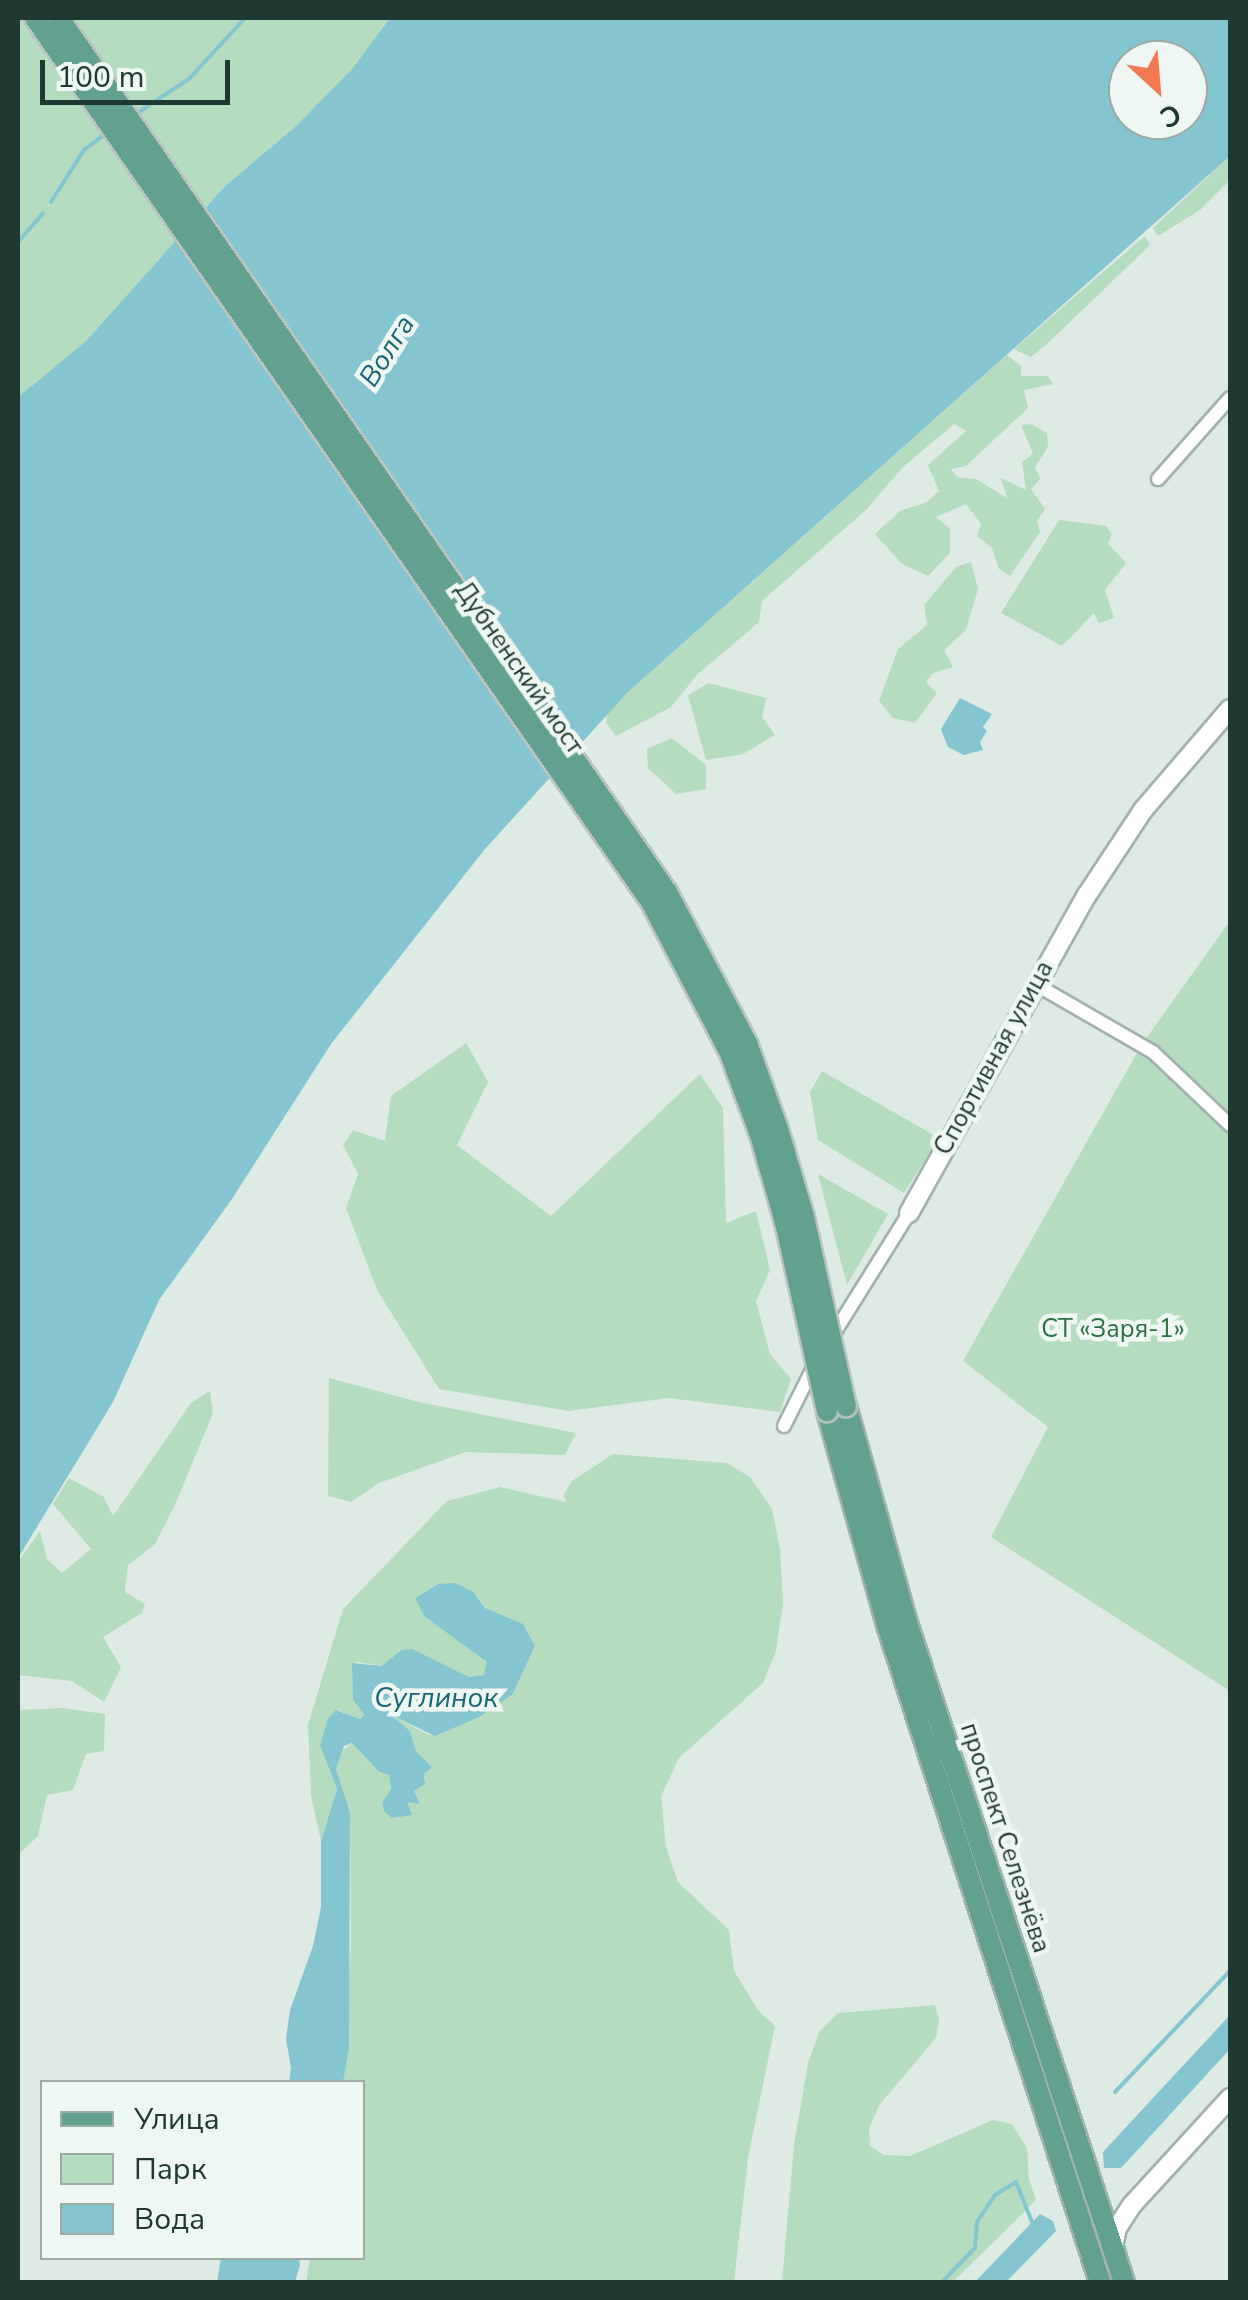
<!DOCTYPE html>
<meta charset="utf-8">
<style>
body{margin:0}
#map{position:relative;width:1248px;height:2300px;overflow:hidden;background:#deeae4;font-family:"Nunito Sans",sans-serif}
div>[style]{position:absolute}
.green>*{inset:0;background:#b6dcc0}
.water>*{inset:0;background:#84c5d0}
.stream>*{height:4px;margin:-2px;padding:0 2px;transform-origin:2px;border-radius:2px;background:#84c5d0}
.roads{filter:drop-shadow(2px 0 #a1b1ab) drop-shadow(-2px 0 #a1b1ab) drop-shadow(0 2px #a1b1ab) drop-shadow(0 -2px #a1b1ab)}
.street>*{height:12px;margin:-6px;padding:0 6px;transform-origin:6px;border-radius:6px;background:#fff}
.secondary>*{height:18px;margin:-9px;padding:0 9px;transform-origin:9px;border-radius:9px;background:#fff}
.primary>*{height:20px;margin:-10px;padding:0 10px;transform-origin:10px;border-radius:10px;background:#62a090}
.bridges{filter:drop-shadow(2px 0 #bcc4c2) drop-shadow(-2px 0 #bcc4c2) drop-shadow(0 2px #bcc4c2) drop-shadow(0 -2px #bcc4c2)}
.primary-bridge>*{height:20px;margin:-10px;padding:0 10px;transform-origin:10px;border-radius:10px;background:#62a090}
span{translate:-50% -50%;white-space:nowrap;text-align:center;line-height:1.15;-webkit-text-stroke:9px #eef7f2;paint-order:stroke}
.street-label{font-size:25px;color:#1f3932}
.park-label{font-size:25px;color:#297044}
.water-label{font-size:28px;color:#196675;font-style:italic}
.frame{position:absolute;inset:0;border:20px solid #1f3932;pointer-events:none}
.legend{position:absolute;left:40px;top:2080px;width:325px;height:180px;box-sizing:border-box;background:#eef7f2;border:2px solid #9baba5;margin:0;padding:12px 18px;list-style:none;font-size:30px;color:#1f3932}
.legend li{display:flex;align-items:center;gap:20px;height:50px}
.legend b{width:50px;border:2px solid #9baba5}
.north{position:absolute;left:1108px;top:40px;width:100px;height:100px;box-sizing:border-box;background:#eef7f2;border:2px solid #9baba5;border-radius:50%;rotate:154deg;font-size:28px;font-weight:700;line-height:40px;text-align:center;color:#1f3932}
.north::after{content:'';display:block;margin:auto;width:35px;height:45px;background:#f37952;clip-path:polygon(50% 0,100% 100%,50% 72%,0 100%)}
.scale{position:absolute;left:40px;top:60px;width:190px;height:45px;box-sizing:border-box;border:5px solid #1f3932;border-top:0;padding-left:12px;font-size:30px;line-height:35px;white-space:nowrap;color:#1f3932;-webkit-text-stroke:8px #eef7f2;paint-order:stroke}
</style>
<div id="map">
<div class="green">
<div style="clip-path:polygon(18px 18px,390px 18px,352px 69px,294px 128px,225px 186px,85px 342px,18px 397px)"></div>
<div style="clip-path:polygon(1230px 156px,1230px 180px,1200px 210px,1158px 236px,1153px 228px)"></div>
<div style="clip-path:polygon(1145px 236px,1150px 245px,1047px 344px,1031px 357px,1014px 349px)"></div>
<div style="clip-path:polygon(1007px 355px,1021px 366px,1021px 376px,1048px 376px,1053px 384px,1024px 390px,1028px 408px,966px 466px,951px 469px,957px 477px,976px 479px,1007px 498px,1001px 478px,1026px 490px,1022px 462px,1033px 454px,1021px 425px,1031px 424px,1047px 433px,1048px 447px,1035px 467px,1040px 479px,1031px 489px,1045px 509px,1037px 521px,1040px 532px,1010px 576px,999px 569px,992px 548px,977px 536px,981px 524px,966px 504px,936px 517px,950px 529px,950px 553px,928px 576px,902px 564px,875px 534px,900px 511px,927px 502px,939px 491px,928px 465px,966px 431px,954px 424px,902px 468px,867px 509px,762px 601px,759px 622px,697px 675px,671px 707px,616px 736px,606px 723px,608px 712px,627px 693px)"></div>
<div style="clip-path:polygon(1059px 520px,1106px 526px,1112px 534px,1108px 544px,1126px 563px,1105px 590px,1114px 618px,1099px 623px,1094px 613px,1062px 646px,1001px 613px)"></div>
<div style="clip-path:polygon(971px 562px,978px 589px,966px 630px,944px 650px,953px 667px,933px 673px,926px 682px,937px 693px,915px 723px,893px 718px,879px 701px,898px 649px,927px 625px,924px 605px,956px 567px)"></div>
<div style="clip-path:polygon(709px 683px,766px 698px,762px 717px,775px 735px,743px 754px,706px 760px,688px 695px)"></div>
<div style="clip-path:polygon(672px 738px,706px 765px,706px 789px,676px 794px,648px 768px,647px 749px)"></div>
<div style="clip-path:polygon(1230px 921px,1230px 1691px,991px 1537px,1048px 1427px,963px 1361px,1142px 1044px)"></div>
<div style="clip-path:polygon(466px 1043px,488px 1082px,457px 1145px,551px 1216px,700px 1074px,723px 1108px,726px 1223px,756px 1211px,770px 1270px,756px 1301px,770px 1354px,791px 1379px,780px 1412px,669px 1398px,568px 1411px,439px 1389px,377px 1290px,346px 1208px,358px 1174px,343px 1145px,353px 1130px,385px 1141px,391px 1096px)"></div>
<div style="clip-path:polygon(822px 1071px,939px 1138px,904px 1193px,818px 1140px,810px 1092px)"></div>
<div style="clip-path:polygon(818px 1174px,888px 1214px,847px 1285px)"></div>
<div style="clip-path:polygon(329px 1378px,419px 1402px,576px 1433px,565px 1455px,466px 1452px,379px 1483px,351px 1502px,328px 1496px)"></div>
<div style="clip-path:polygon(210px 1391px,213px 1413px,175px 1505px,155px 1544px,128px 1565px,125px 1592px,145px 1604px,142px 1613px,103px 1637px,121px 1667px,104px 1702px,72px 1681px,18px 1675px,18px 1562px,40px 1531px,47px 1559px,62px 1573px,91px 1549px,53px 1504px,69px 1478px,104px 1497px,113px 1516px,191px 1403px)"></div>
<div style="clip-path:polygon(613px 1454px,727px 1463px,750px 1477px,772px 1509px,780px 1549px,783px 1603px,776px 1651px,763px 1683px,679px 1758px,661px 1796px,666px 1847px,678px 1882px,729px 1930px,734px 1971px,758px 2010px,775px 2026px,748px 2158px,734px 2282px,306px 2282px,310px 2258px,362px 2258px,362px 2082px,343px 2082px,351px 1943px,350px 1812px,336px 1769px,342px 1751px,352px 1743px,370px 1763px,389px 1774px,391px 1789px,382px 1802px,407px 1814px,407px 1801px,413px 1802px,414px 1791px,425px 1784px,424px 1774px,432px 1767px,416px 1751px,410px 1731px,391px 1715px,429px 1735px,441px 1734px,513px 1694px,535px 1646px,485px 1608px,473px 1592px,438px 1584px,416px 1597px,424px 1616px,468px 1644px,487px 1662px,487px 1669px,484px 1675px,469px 1677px,401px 1650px,383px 1666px,356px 1662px,353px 1700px,364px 1713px,360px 1719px,337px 1710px,328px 1718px,320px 1745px,337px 1789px,321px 1841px,311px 1796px,308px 1725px,343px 1609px,447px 1501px,500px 1487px,566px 1502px,564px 1494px,572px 1481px)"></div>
<div style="clip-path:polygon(63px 1708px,105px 1714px,104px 1751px,86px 1754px,73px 1790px,47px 1795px,38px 1836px,18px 1855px,18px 1710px)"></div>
<div style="clip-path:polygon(935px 2005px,939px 2020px,936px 2038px,880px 2104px,869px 2128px,870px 2146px,884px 2155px,910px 2156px,993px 2120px,1012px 2124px,1027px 2148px,1029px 2179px,1036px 2200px,953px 2282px,782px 2282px,794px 2145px,808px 2063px,819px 2032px,838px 2013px)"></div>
</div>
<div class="water">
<div style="clip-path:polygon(evenodd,390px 18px,1230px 18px,1230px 156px,627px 693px,485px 849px,331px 1044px,232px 1199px,159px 1300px,113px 1402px,18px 1558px,18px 397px,85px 342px,225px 186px,294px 128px,352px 69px,390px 18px,1128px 60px,1188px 60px,1188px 120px,1128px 120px,1128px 60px)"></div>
<div style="clip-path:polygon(960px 698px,992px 714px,983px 727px,987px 731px,980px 742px,983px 750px,964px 755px,948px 747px,941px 729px)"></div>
<div style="clip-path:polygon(456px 1583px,473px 1592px,485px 1608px,523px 1624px,535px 1646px,513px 1694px,479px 1717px,435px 1736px,391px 1715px,410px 1731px,416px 1751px,432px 1767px,424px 1774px,425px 1784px,414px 1791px,420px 1804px,407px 1802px,412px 1815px,392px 1818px,384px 1811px,382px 1802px,391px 1789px,389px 1775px,378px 1771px,352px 1743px,344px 1746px,336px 1769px,350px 1812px,349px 2048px,343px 2082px,289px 2082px,291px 2068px,286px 2039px,290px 2010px,313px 1946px,321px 1907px,321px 1841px,337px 1789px,320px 1745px,328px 1718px,336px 1710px,360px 1719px,364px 1714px,353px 1700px,352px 1663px,382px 1666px,401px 1650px,412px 1649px,469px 1677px,484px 1675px,487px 1662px,424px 1616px,415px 1598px,438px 1584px)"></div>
<div style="clip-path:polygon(1230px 2015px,1230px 2049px,1121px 2168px,1104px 2168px,1103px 2152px)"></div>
<div style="clip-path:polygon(1040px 2214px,1053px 2221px,1056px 2231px,1006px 2282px,975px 2282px)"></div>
<div style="clip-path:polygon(221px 2258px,299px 2258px,300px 2265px,295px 2282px,217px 2282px)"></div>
</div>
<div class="stream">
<div style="left:133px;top:116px;width:67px;rotate:-33.5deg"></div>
<div style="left:189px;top:79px;width:83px;rotate:-47.4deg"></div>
<div style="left:51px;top:202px;width:62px;rotate:-57.6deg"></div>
<div style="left:84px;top:150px;width:30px;rotate:-37deg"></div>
<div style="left:18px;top:242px;width:38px;rotate:-49deg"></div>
<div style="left:1115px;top:2092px;width:167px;rotate:-46.5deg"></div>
<div style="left:942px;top:2282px;width:47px;rotate:-45.9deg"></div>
<div style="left:975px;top:2248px;width:26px;rotate:-86deg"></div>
<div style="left:977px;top:2222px;width:32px;rotate:-56deg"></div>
<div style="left:995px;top:2195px;width:25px;rotate:-32deg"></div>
<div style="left:1016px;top:2182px;width:48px;rotate:68.2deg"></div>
</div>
<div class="roads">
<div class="street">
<div style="left:1158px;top:479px;width:108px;rotate:-48.4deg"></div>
<div style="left:1035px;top:984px;width:136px;rotate:30deg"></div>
<div style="left:1153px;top:1052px;width:106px;rotate:43.5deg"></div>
<div style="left:831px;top:1338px;width:147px;rotate:-58deg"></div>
<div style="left:784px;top:1426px;width:69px;rotate:-63.4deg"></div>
</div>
<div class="secondary">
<div style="left:909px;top:1213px;width:364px;rotate:-60.8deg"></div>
<div style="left:1087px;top:895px;width:102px;rotate:-56.6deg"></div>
<div style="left:1143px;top:810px;width:133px;rotate:-49.3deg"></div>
<div style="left:1113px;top:2247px;width:19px;rotate:-78deg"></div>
<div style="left:1117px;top:2228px;width:27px;rotate:-57deg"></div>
<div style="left:1132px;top:2205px;width:145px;rotate:-47.5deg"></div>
</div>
<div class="primary">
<div style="left:846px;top:1406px;width:225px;rotate:74.3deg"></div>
<div style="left:907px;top:1623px;width:694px;rotate:71.77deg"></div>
<div style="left:827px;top:1411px;width:225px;rotate:74.3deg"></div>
<div style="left:888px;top:1628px;width:688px;rotate:72.04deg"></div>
</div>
</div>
<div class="bridges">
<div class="primary-bridge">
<div style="left:35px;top:18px;width:1077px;rotate:55.13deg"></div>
<div style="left:651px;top:902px;width:168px;rotate:62.4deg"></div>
<div style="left:729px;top:1051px;width:90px;rotate:69.7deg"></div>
<div style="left:760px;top:1135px;width:91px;rotate:74deg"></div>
<div style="left:785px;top:1222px;width:194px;rotate:77.5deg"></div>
<div style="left:59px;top:18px;width:1065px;rotate:55.18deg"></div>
<div style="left:667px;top:892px;width:171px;rotate:62.1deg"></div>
<div style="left:747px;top:1043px;width:91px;rotate:70.2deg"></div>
<div style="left:778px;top:1129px;width:92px;rotate:73.5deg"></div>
<div style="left:804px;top:1217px;width:194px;rotate:77.5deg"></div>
</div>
</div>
<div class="street-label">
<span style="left:519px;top:668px;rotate:55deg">Дубненский мост</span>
<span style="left:994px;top:1058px;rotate:-61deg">Спортивная улица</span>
<span style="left:1005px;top:1838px;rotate:72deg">проспект Селезнёва</span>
</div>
<div class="park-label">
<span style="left:1113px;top:1329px">СТ «Заря-1»</span>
</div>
<div class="water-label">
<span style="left:387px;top:351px;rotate:-58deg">Волга</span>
<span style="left:436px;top:1698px">Суглинок</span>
</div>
<div class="frame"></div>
<ul class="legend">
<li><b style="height:12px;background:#62a090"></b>Улица</li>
<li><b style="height:28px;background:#b6dcc0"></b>Парк</li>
<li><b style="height:28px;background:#84c5d0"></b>Вода</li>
</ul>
<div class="north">С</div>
<div class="scale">100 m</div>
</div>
